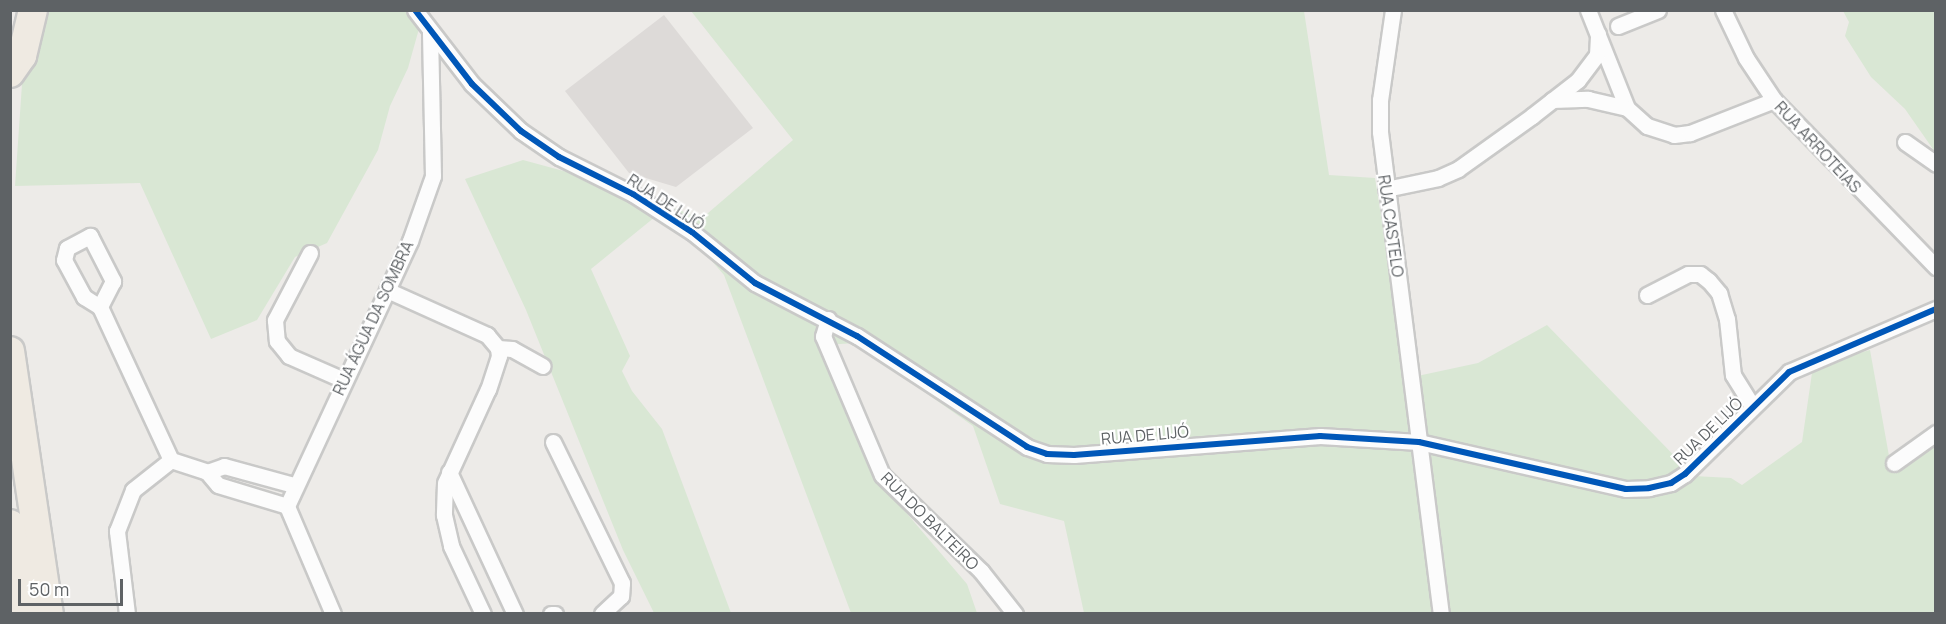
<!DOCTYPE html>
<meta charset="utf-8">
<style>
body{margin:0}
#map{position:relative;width:1946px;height:624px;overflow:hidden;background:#edebe8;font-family:Manrope,sans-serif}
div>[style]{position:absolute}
.industrial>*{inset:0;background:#dddad8}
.green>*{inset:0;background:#d9e7d4}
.roads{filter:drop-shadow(2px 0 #c9c9c8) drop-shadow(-2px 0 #c9c9c8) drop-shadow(0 2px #c9c9c8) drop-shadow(0 -2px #c9c9c8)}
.street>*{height:15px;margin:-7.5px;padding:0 7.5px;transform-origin:7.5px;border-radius:7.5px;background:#fcfcfc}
.highway>*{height:28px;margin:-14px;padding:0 14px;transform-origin:14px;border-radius:14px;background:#efeae2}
.cycleway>*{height:6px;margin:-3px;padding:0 3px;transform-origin:3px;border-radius:3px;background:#0057b8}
span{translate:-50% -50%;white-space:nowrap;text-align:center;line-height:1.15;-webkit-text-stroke:4.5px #fff;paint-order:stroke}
.street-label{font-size:16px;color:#5e6265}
.frame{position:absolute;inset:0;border:12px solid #5e6265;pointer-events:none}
.scale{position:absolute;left:18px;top:579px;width:105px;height:27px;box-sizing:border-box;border:3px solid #5e6265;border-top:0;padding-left:8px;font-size:18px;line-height:21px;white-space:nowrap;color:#5e6265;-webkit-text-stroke:4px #fff;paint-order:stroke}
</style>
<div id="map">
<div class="industrial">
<div style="clip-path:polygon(664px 15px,753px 128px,676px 187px,629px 173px,565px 91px)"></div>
</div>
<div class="green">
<div style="clip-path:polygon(34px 11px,424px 11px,408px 68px,390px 106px,378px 150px,327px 243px,295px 257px,257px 320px,211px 339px,140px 183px,15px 186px,24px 55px)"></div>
<div style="clip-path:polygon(691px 11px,1304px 11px,1329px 175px,1375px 178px,1408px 378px,1478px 363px,1547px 325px,1694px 476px,1731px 478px,1742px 485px,1802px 442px,1813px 366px,1870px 350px,1891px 467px,1935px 437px,1935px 613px,1084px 613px,1064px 521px,1000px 504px,973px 426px,855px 343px,826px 345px,860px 442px,880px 482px,967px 584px,977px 613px,851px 613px,724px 275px,666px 208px,591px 269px,630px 356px,622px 371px,632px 391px,662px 429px,731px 613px,654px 613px,623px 550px,526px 310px,465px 179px,523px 160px,626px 188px,701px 219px,793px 140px)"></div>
<div style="clip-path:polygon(1843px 11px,1935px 11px,1935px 152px,1905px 109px,1871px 77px,1845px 36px,1849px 22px)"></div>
</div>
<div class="roads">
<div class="street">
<div style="left:415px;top:10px;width:93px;rotate:52.4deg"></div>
<div style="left:472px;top:84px;width:68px;rotate:43.8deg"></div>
<div style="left:521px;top:131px;width:46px;rotate:34.4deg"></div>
<div style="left:559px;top:157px;width:83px;rotate:26.6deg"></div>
<div style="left:633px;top:194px;width:70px;rotate:32.8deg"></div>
<div style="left:692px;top:232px;width:81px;rotate:39deg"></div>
<div style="left:755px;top:283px;width:115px;rotate:27.5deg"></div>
<div style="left:857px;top:336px;width:203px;rotate:33.1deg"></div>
<div style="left:1027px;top:447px;width:21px;rotate:19deg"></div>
<div style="left:1047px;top:454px;width:27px;rotate:2deg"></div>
<div style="left:1074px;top:455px;width:247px;rotate:-4.4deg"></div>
<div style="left:1320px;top:436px;width:99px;rotate:3.5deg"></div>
<div style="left:1419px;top:442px;width:212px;rotate:12.8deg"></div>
<div style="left:1626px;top:489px;width:23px;rotate:-2deg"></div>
<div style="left:1649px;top:488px;width:23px;rotate:-13deg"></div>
<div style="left:1671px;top:483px;width:17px;rotate:-33deg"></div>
<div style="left:1685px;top:474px;width:146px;rotate:-44.4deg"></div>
<div style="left:1789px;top:372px;width:160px;rotate:-23.2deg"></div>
<div style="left:1393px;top:10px;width:91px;rotate:98.2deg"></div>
<div style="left:1380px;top:100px;width:32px;rotate:90deg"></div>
<div style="left:1380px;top:132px;width:486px;rotate:82.8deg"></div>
<div style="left:1588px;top:10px;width:105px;rotate:68.3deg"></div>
<div style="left:1723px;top:10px;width:53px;rotate:64.4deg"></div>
<div style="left:1746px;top:58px;width:50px;rotate:56.3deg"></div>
<div style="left:1774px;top:100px;width:233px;rotate:45.9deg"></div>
<div style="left:1618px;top:26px;width:43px;rotate:-21.8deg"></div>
<div style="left:1552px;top:100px;width:36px;rotate:-2deg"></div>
<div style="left:1588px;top:99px;width:40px;rotate:13deg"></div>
<div style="left:1627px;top:108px;width:27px;rotate:42deg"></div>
<div style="left:1647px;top:126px;width:28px;rotate:18deg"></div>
<div style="left:1674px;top:135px;width:16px;rotate:-7deg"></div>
<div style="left:1690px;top:133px;width:90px;rotate:-21.4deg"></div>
<div style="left:1905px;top:142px;width:38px;rotate:35deg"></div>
<div style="left:1386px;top:189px;width:53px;rotate:-11.9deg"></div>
<div style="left:1438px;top:178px;width:22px;rotate:-24deg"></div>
<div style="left:1458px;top:169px;width:91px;rotate:-35.6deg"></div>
<div style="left:1532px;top:116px;width:58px;rotate:-38deg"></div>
<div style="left:1578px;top:80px;width:31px;rotate:-53deg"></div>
<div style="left:1597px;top:55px;width:21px;rotate:-87deg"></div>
<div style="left:310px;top:253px;width:76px;rotate:117.6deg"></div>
<div style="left:275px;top:320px;width:21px;rotate:85deg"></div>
<div style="left:277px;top:341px;width:19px;rotate:51deg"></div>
<div style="left:289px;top:356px;width:60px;rotate:23.6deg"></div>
<div style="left:387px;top:290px;width:110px;rotate:24.2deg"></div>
<div style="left:487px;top:335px;width:17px;rotate:50deg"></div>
<div style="left:498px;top:348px;width:8px;rotate:83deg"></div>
<div style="left:499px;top:356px;width:35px;rotate:108deg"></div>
<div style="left:488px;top:389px;width:103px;rotate:114.6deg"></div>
<div style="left:445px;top:483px;width:32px;rotate:92deg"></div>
<div style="left:444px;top:515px;width:32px;rotate:77deg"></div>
<div style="left:451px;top:546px;width:75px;rotate:64.8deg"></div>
<div style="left:1647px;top:295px;width:46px;rotate:-27.1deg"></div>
<div style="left:1688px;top:274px;width:12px"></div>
<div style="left:1700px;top:274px;width:11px;rotate:38deg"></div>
<div style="left:1709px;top:281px;width:16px;rotate:50deg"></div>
<div style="left:1719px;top:293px;width:27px;rotate:73deg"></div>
<div style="left:1727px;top:319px;width:56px;rotate:83.9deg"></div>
<div style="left:1733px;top:375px;width:36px;rotate:58deg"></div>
<div style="left:100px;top:307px;width:19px;rotate:-148deg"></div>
<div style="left:84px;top:297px;width:42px;rotate:-118.4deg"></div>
<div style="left:64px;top:260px;width:12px;rotate:-76deg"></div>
<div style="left:67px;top:248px;width:26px;rotate:-28deg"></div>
<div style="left:90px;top:236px;width:51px;rotate:62.9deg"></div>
<div style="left:113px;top:281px;width:29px;rotate:117deg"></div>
<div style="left:100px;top:307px;width:169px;rotate:65.1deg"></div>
<div style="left:171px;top:460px;width:38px;rotate:18deg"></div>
<div style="left:207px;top:472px;width:17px;rotate:50deg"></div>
<div style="left:218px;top:485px;width:72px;rotate:16.9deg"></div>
<div style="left:828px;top:319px;width:18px;rotate:106deg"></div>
<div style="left:823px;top:336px;width:151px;rotate:67deg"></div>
<div style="left:882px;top:475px;width:138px;rotate:44.1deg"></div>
<div style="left:981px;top:571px;width:55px;rotate:51.7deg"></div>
<div style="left:498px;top:348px;width:14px;rotate:4deg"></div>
<div style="left:512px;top:349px;width:35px;rotate:29deg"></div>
<div style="left:553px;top:442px;width:157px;rotate:63.9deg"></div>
<div style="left:622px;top:583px;width:13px;rotate:94deg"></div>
<div style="left:621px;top:596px;width:26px;rotate:137deg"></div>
<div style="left:1894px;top:463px;width:52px;rotate:-35.5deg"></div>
<div style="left:207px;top:472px;width:18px;rotate:-19deg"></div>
<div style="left:224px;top:466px;width:73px;rotate:15.2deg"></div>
<div style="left:449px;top:472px;width:157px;rotate:65.1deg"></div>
<div style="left:127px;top:614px;width:84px;rotate:-96.9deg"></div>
<div style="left:117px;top:531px;width:44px;rotate:-68.7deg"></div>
<div style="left:133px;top:490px;width:48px;rotate:-38.3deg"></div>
<div style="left:333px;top:614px;width:117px;rotate:-113.1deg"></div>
<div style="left:287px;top:506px;width:292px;rotate:-65.1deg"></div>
<div style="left:410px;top:241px;width:69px;rotate:-70.5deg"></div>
<div style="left:433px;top:176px;width:143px;rotate:-91.2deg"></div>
<div style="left:551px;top:614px;width:4px"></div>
</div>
<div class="highway">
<div style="left:10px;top:73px;width:21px;rotate:-55deg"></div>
<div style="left:22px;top:56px;width:47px;rotate:-76.6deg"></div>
<div style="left:10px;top:351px;width:266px;rotate:81.6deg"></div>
<div style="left:10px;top:524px;width:91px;rotate:80.5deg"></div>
</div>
</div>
<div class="cycleway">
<div style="left:415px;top:10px;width:93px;rotate:52.4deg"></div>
<div style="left:472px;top:84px;width:68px;rotate:43.8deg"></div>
<div style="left:521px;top:131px;width:46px;rotate:34.4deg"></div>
<div style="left:559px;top:157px;width:83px;rotate:26.6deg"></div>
<div style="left:633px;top:194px;width:70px;rotate:32.8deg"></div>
<div style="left:692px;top:232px;width:81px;rotate:39deg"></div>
<div style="left:755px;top:283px;width:115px;rotate:27.5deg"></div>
<div style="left:857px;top:336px;width:203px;rotate:33.1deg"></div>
<div style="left:1027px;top:447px;width:21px;rotate:19deg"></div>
<div style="left:1047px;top:454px;width:27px;rotate:2deg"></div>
<div style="left:1074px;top:455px;width:247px;rotate:-4.4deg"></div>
<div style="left:1320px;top:436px;width:99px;rotate:3.5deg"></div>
<div style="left:1419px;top:442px;width:212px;rotate:12.8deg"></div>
<div style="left:1626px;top:489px;width:23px;rotate:-2deg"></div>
<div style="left:1649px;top:488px;width:23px;rotate:-13deg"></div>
<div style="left:1671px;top:483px;width:17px;rotate:-33deg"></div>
<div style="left:1685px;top:474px;width:146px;rotate:-44.4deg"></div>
<div style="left:1789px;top:372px;width:160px;rotate:-23.2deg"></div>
</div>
<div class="street-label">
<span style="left:1818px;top:147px;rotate:47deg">RUA ARROTEIAS</span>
<span style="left:666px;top:202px;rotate:33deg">RUA DE LIJÓ</span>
<span style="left:1391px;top:226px;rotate:82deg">RUA CASTELO</span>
<span style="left:373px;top:318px;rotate:-65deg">RUA ÁGUA DA SOMBRA</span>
<span style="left:1708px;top:431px;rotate:-44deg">RUA DE LIJÓ</span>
<span style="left:1145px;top:435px;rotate:-5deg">RUA DE LIJÓ</span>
<span style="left:930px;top:521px;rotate:45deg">RUA DO BALTEIRO</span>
</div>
<div class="frame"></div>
<div class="scale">50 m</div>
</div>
